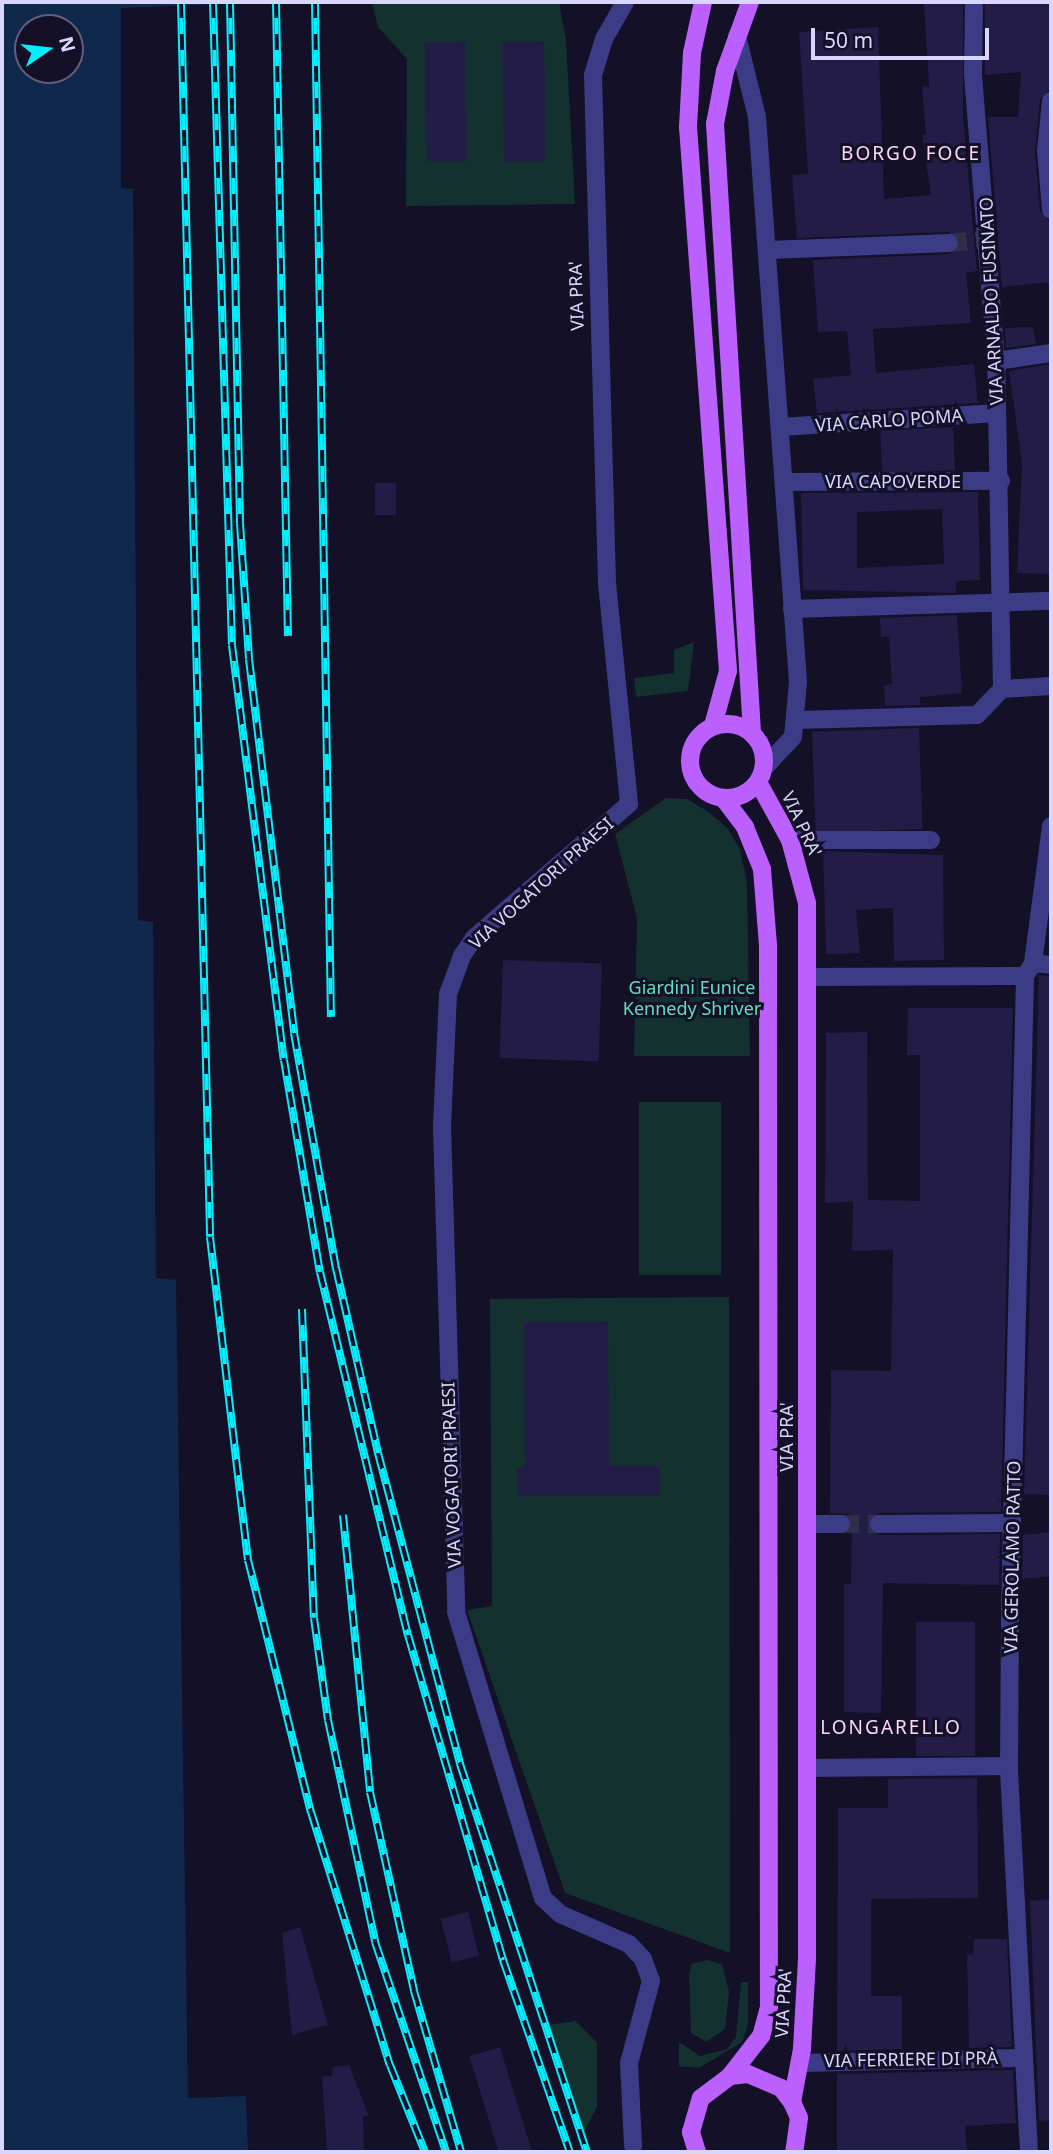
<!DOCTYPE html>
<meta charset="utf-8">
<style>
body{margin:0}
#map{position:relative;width:1053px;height:2154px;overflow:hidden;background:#131027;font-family:"Noto Sans",sans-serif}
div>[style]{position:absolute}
.green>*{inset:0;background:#13312e;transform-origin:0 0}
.water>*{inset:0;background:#0f284b}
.building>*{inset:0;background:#231c47;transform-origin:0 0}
.minor-tunnel>*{height:18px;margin-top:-9px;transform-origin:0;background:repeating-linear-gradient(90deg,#312e47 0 18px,transparent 0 27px)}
.minor>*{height:18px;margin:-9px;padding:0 9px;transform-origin:9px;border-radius:9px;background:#3b3c85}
.major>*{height:18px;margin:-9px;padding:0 9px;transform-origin:9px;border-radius:9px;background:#bb5ffd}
.major>.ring{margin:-9px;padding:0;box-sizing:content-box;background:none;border:18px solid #bb5ffd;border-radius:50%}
.rail>*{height:8px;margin-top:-4px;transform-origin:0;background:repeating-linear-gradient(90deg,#131027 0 16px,#05eefc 0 32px);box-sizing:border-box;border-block:2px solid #05eefc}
span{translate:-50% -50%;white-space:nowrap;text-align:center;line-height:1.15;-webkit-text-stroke:6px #131027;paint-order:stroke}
.street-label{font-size:18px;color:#d9d6fe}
.park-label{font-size:18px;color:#62dfba}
.neighbourhood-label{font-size:19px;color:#fed8f2;letter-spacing:2px}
.frame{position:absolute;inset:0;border:4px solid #d9d6fe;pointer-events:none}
.north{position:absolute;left:14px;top:14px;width:70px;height:70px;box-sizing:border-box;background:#131027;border:2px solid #625f7d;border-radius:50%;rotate:76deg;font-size:19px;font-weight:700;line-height:28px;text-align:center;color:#d9d6fe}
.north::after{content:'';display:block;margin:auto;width:24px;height:32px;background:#05eefc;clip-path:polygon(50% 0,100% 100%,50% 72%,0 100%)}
.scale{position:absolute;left:811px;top:28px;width:178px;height:32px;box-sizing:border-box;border:4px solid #d9d6fe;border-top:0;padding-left:9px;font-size:21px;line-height:24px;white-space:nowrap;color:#d9d6fe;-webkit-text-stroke:5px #131027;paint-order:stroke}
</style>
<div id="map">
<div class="green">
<div style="clip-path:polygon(372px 2px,559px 2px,566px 40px,575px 204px,406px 206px,407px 59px,378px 27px)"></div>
<div style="clip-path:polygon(694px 642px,688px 691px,636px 697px,634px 678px,674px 673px,674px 650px)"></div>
<div style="clip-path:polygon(666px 798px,687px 799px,709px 812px,728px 829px,740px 849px,747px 883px,750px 1056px,634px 1056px,637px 918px,615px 834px)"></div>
<div style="left:639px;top:1102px;width:82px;height:173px"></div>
<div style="clip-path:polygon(729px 1297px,730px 1953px,565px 1893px,467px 1610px,492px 1606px,490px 1299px)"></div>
<div style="clip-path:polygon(707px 1960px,722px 1964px,729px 1992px,725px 2029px,706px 2042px,691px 2033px,689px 1974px,691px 1964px)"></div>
<div style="clip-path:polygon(741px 1982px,748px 1982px,748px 2024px,742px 2042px,699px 2068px,679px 2066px,679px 2042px,700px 2056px,727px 2049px,736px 2037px)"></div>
<div style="clip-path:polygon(576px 2021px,597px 2043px,597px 2107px,584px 2132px,547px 2025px)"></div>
</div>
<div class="water">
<div style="clip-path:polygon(evenodd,2px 2px,268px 2px,121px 8px,121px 188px,133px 189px,138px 920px,153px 922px,156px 1278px,176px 1280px,188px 2098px,246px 2096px,248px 2152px,2px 2152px,2px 2px,28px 28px,70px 28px,70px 70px,28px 70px,28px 28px)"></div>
</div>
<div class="building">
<div style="clip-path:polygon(924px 2px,963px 2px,963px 117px,977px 271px,966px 273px,971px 323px,873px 329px,876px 373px,974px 364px,978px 403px,817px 413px,813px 379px,851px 375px,847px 331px,818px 332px,813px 260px,949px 254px,960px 242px,949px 232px,797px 238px,792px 175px,808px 174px,799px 32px,878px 27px,884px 199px,931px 195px,922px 135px,926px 134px,922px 86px,929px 87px)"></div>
<div style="clip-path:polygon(985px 2px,1051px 2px,1049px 90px,1040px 99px,1035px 151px,1040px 211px,1049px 221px,1051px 282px,1002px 287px,988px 117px,1018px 117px,1021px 72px,985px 75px)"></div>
<div style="left:544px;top:41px;width:120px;height:42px;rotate:89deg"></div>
<div style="left:465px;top:42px;width:119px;height:40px;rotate:89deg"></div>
<div style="clip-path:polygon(1033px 327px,1036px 344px,1006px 348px,1005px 328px)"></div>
<div style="clip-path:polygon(1051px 364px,1051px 574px,1017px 573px,1022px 463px,1009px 371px)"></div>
<div style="left:953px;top:427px;width:43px;height:73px;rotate:87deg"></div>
<div style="left:375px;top:483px;width:21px;height:32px"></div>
<div style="clip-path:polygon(evenodd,978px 492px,980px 580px,956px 581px,956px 593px,803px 590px,801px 493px,978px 492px,942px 509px,944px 564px,857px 568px,857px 512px,942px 509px)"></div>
<div style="clip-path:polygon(957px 615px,962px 693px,920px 697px,920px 705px,885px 706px,884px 685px,892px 684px,889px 637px,881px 637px,880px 618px)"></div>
<div style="left:919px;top:728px;width:101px;height:107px;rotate:88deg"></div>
<div style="clip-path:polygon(823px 851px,943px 855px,944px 960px,894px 961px,893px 908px,856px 910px,860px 953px,826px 954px)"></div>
<div style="left:503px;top:960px;width:99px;height:98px;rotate:2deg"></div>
<div style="clip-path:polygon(1039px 975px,1051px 976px,1051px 1495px,1024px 1494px)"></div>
<div style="clip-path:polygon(908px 1008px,1013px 1008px,1001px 1512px,879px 1513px,868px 1525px,879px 1535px,1000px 1534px,999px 1585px,883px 1583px,881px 1713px,844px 1712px,844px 1584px,851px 1584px,852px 1523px,851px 1514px,830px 1513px,831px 1370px,891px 1371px,893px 1250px,852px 1251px,853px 1202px,825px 1203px,826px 1033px,867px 1032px,868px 1200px,920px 1201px,920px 1055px,907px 1055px)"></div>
<div style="clip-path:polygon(608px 1321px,609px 1466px,660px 1466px,660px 1495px,517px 1496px,517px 1467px,525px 1467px,524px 1322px)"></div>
<div style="clip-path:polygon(1051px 1532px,1051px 1576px,1022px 1579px,1023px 1535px)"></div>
<div style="left:916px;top:1622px;width:59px;height:134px"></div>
<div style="clip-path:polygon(977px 1778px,978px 1898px,871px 1899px,871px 1996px,902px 1996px,902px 2049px,837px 2051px,838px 1808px,888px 1808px,888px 1779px)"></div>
<div style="clip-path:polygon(1051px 1899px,1051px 2120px,1039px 2121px,1030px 1901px)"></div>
<div style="left:468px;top:1912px;width:45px;height:28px;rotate:76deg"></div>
<div style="clip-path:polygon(300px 1927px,328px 2025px,292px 2035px,282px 1933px)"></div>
<div style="clip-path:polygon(974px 1939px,1007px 1939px,1012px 2047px,969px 2048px,967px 1954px,973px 1955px)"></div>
<div style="left:500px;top:2047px;width:110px;height:32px;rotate:73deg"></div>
<div style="clip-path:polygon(349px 2065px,369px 2116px,363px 2116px,364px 2152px,327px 2152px,322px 2076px,332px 2076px,333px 2067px)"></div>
<div style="clip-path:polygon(1013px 2070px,1016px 2123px,965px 2126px,967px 2152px,837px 2152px,837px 2074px)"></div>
</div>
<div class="minor-tunnel">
<div style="left:949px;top:243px;width:41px;rotate:-5.6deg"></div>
<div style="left:841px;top:1524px;width:38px"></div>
</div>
<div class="minor">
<div style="left:625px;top:2px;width:43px;rotate:119.6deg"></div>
<div style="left:604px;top:39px;width:38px;rotate:107deg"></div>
<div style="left:593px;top:75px;width:508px;rotate:88.42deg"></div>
<div style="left:607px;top:583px;width:222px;rotate:84.3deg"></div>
<div style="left:629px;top:804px;width:205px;rotate:139.2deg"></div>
<div style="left:474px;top:938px;width:22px;rotate:124deg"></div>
<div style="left:462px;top:956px;width:40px;rotate:110.2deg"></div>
<div style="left:448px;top:994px;width:133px;rotate:92.6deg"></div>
<div style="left:442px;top:1127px;width:485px;rotate:88.3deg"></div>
<div style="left:456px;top:1612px;width:299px;rotate:73.1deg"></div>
<div style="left:543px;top:1898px;width:23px;rotate:43deg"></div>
<div style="left:560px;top:1914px;width:75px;rotate:23.5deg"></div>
<div style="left:629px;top:1944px;width:21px;rotate:47deg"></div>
<div style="left:643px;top:1959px;width:23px;rotate:70deg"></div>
<div style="left:651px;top:1981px;width:85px;rotate:105deg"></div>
<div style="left:629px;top:2063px;width:83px;rotate:87.2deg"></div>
<div style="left:737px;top:36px;width:83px;rotate:76.1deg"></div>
<div style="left:757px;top:117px;width:566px;rotate:85.85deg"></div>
<div style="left:798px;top:682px;width:55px;rotate:95.2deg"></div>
<div style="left:793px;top:737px;width:44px;rotate:133.2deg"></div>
<div style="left:1051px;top:101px;width:49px;rotate:95.8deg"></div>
<div style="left:1046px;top:150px;width:60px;rotate:85.2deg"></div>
<div style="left:768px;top:250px;width:181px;rotate:-2.2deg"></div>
<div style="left:996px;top:361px;width:56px;rotate:-8.3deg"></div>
<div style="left:781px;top:427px;width:216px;rotate:-3.7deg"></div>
<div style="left:785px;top:482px;width:216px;rotate:-0.3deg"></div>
<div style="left:792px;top:609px;width:259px;rotate:-1.8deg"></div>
<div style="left:1002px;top:689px;width:49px;rotate:-3.5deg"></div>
<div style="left:798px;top:720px;width:179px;rotate:-1.6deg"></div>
<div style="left:977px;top:715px;width:36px;rotate:-46deg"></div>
<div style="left:1002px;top:689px;width:328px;rotate:-91deg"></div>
<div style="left:996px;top:361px;width:290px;rotate:-94.6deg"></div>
<div style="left:973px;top:72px;width:70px;rotate:-89.2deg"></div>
<div style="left:790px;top:840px;width:141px"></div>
<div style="left:1033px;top:963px;width:18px;rotate:6deg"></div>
<div style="left:807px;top:977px;width:218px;rotate:-0.3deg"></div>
<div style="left:807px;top:1524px;width:34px"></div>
<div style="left:879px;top:1524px;width:133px;rotate:-0.4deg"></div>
<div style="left:807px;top:1768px;width:202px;rotate:-0.6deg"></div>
<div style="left:801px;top:2063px;width:220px;rotate:-1.3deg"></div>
<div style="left:1029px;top:2152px;width:387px;rotate:-93deg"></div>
<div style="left:1009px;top:1766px;width:157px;rotate:-89.6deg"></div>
<div style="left:1010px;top:1609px;width:633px;rotate:-88.64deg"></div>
<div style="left:1025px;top:976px;width:15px;rotate:-58deg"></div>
<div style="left:1033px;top:963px;width:138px;rotate:-82.5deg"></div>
</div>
<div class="major">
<div style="left:703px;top:2px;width:52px;rotate:102.2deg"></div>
<div style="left:692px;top:53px;width:74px;rotate:93.1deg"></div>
<div style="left:688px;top:127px;width:545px;rotate:85.79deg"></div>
<div style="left:728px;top:671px;width:57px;rotate:105.3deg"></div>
<div style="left:750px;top:2px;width:73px;rotate:109.9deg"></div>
<div style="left:725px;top:71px;width:54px;rotate:100.7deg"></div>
<div style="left:715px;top:124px;width:610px;rotate:86.52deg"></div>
<div class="ring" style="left:690px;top:724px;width:56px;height:56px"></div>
<div style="left:758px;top:782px;width:66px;rotate:61.1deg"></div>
<div style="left:790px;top:840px;width:65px;rotate:74.9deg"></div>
<div style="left:807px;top:903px;width:1056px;rotate:90deg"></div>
<div style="left:807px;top:1959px;width:90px;rotate:93.2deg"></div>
<div style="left:802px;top:2049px;width:54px;rotate:100.7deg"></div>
<div style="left:724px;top:799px;width:35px;rotate:53deg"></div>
<div style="left:745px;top:827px;width:45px;rotate:68deg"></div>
<div style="left:762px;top:869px;width:77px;rotate:85.5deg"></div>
<div style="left:768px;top:946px;width:1061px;rotate:89.95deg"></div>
<div style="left:769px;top:2007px;width:30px;rotate:105deg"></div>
<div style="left:761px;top:2036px;width:51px;rotate:127.8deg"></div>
<div style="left:697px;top:2152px;width:21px;rotate:-107deg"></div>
<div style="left:691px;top:2132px;width:35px;rotate:-74deg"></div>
<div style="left:701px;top:2098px;width:36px;rotate:-37deg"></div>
<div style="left:730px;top:2076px;width:18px;rotate:-6deg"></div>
<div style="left:748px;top:2074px;width:36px;rotate:23deg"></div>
<div style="left:781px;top:2088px;width:18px;rotate:52deg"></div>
<div style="left:792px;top:2102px;width:17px;rotate:66deg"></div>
<div style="left:799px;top:2118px;width:34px;rotate:98deg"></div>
</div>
<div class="rail">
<div style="left:181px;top:2px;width:1235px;rotate:88.65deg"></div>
<div style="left:210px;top:1237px;width:325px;rotate:83.3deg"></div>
<div style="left:248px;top:1560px;width:260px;rotate:76deg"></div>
<div style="left:311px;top:1812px;width:265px;rotate:72.7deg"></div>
<div style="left:390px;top:2065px;width:94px;rotate:68.1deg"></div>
<div style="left:213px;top:2px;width:643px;rotate:88.31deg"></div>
<div style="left:232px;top:645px;width:418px;rotate:82.9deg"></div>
<div style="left:284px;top:1060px;width:215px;rotate:80.4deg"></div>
<div style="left:320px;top:1272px;width:374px;rotate:76.4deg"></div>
<div style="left:408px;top:1635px;width:339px;rotate:73.7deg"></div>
<div style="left:503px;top:1960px;width:203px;rotate:70.8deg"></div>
<div style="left:230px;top:2px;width:521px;rotate:88.9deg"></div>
<div style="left:240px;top:523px;width:136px;rotate:86.2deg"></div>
<div style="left:249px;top:659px;width:377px;rotate:83.1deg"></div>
<div style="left:294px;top:1033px;width:239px;rotate:79.9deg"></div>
<div style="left:336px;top:1268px;width:190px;rotate:77.2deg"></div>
<div style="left:378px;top:1453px;width:322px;rotate:75.2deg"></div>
<div style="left:460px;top:1764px;width:408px;rotate:71.9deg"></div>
<div style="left:276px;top:2px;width:634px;rotate:88.92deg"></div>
<div style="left:315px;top:2px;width:1015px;rotate:89.1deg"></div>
<div style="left:302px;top:1309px;width:309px;rotate:87.8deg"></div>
<div style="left:314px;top:1618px;width:103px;rotate:82.2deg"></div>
<div style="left:328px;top:1720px;width:227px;rotate:78deg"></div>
<div style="left:375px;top:1942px;width:222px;rotate:71.3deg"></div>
<div style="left:343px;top:1515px;width:278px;rotate:84.4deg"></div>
<div style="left:370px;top:1792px;width:204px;rotate:77.5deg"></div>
<div style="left:414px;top:1991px;width:168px;rotate:73.7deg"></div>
</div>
<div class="street-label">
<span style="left:576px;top:296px;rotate:-92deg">VIA PRA'</span>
<span style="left:991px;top:301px;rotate:-93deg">VIA ARNALDO FUSINATO</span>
<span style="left:889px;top:420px;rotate:-4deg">VIA CARLO POMA</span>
<span style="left:893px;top:481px">VIA CAPOVERDE</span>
<span style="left:802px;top:824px;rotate:65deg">VIA PRA'</span>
<span style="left:541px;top:883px;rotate:-42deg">VIA VOGATORI PRAESI</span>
<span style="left:786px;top:1437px;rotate:-90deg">VIA PRA'</span>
<span style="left:451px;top:1475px;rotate:-92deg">VIA VOGATORI PRAESI</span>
<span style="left:1012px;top:1557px;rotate:-89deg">VIA GEROLAMO RATTO</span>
<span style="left:783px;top:2003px;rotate:-87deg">VIA PRA'</span>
<span style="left:911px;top:2059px;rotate:-1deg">VIA FERRIERE DI PRÀ</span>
</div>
<div class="park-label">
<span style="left:692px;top:998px">Giardini Eunice<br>Kennedy Shriver</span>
</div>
<div class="neighbourhood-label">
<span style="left:911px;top:154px">BORGO FOCE</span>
<span style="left:891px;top:1728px">LONGARELLO</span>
</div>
<div class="frame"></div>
<div class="north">N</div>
<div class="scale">50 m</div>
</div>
